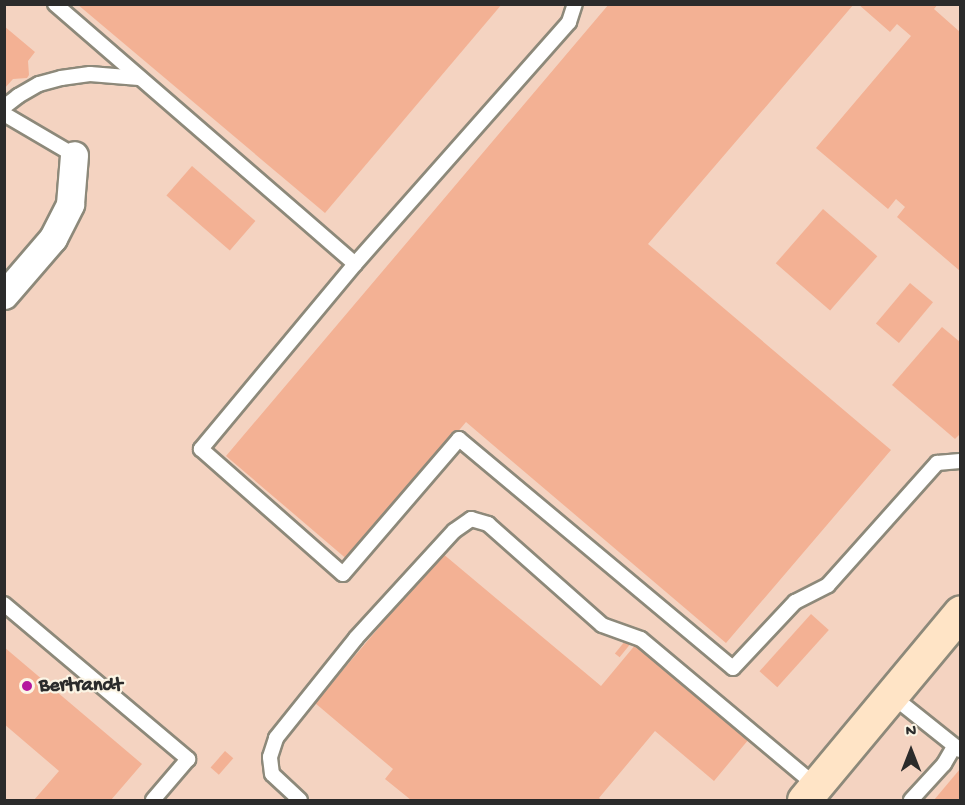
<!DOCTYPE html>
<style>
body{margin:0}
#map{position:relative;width:965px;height:805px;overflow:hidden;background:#efe7c9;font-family:"Gochi Hand",sans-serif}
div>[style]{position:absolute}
.built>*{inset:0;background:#f4d3c1;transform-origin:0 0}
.building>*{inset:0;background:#f3b194;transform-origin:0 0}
.roads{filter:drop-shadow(2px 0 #8d897a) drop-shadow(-2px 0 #8d897a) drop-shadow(0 2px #8d897a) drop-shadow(0 -2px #8d897a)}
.lane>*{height:14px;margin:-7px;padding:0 7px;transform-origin:7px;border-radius:7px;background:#fff}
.street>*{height:27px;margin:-13.5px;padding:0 13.5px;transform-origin:13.5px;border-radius:13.5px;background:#fff}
.secondary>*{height:33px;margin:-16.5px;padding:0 16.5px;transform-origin:16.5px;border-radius:16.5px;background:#ffe4c6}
.dots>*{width:16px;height:16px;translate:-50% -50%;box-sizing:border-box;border:3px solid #fcf5e5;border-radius:50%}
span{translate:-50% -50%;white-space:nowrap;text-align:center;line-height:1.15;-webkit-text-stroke:4.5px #fcf5e5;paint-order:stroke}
.poi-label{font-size:20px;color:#2b2b2b;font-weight:700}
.left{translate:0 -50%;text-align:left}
.frame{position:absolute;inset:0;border:6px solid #2b2b2b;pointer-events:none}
.north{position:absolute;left:881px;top:721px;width:60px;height:60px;-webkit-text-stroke:4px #fcf5e5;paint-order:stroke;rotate:0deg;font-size:16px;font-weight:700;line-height:24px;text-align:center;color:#2b2b2b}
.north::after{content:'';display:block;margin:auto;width:21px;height:27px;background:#2b2b2b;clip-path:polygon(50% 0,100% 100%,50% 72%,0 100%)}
</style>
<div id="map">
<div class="built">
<div style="left:5px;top:5px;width:955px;height:795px"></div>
</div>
<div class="building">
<div style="clip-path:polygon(77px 4px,502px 4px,325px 213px)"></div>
<div style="clip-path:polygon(609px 4px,854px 4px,648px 244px,891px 450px,726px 643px,466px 422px,349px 561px,226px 456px)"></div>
<div style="clip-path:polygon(858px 4px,938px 4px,934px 9px,960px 32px,960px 271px,897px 217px,905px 207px,896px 199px,888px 209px,816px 148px,911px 36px,897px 24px,890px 32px)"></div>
<div style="clip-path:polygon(4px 26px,35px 52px,28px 61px,29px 75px,27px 78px,13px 79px,4px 89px)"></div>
<div style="left:192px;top:166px;width:84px;height:39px;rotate:41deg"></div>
<div style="left:823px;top:209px;width:72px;height:72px;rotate:41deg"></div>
<div style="left:910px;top:283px;width:30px;height:53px;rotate:40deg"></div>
<div style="clip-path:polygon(942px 327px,960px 342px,960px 434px,955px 439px,892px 385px)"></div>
<div style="clip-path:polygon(442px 553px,601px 686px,636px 644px,749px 739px,714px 781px,655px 731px,599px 798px,602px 800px,411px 800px,385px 779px,393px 769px,315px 703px)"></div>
<div style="left:811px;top:614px;width:24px;height:77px;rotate:42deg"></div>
<div style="left:625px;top:641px;width:6px;height:16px;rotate:39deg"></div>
<div style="clip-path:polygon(4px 647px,142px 764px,111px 800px,34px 800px,59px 771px,4px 724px)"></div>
<div style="left:225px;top:751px;width:11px;height:22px;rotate:41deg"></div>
<div style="clip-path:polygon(960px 769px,960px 800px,934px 800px)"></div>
</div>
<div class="roads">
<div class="lane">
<div style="left:55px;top:4px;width:397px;rotate:40.9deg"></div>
<div style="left:355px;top:264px;width:323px;rotate:-48.5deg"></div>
<div style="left:569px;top:22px;width:19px;rotate:-72deg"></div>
<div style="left:4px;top:107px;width:18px;rotate:-38deg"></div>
<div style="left:18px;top:96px;width:24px;rotate:-30deg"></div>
<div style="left:39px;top:84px;width:23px;rotate:-15deg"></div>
<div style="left:61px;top:78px;width:29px;rotate:-8deg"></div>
<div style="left:90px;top:74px;width:49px;rotate:4.7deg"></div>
<div style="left:4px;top:114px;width:81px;rotate:30.4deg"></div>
<div style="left:355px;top:264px;width:241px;rotate:129.8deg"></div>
<div style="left:201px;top:449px;width:189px;rotate:41.4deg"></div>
<div style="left:343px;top:574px;width:178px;rotate:-49.3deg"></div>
<div style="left:459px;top:439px;width:357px;rotate:39.9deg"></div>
<div style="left:733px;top:668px;width:91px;rotate:-46.8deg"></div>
<div style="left:795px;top:602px;width:37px;rotate:-27deg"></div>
<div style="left:828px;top:585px;width:164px;rotate:-48.2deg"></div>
<div style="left:937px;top:463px;width:23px;rotate:-5deg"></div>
<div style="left:4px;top:604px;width:241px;rotate:40.1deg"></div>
<div style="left:188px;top:759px;width:54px;rotate:130.5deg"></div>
<div style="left:891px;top:695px;width:88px;rotate:38.6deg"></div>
<div style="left:300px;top:800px;width:38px;rotate:-137deg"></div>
<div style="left:272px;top:774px;width:17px;rotate:-97deg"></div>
<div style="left:270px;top:757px;width:20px;rotate:-72deg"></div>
<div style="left:276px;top:738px;width:128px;rotate:-51.3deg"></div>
<div style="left:356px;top:638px;width:145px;rotate:-47.5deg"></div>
<div style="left:454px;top:531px;width:21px;rotate:-35deg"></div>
<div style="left:471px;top:519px;width:18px;rotate:16deg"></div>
<div style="left:488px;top:524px;width:152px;rotate:41.5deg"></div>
<div style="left:602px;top:625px;width:41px;rotate:19.7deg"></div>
<div style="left:641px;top:639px;width:229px;rotate:40deg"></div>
<div style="left:911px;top:800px;width:49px;rotate:-47.5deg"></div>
<div style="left:944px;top:764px;width:20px;rotate:-60deg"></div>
</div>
<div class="street">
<div style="left:4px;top:295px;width:75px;rotate:-49.3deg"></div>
<div style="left:53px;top:238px;width:38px;rotate:-63deg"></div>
<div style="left:70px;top:204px;width:49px;rotate:-85.3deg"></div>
</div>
<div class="secondary">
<div style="left:804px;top:800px;width:244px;rotate:-50.2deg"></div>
</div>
</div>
<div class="dots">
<div style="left:27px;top:686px;background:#b5179e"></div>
</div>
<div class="poi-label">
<span class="left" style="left:39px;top:686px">Bertrandt</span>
</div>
<div class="frame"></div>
<div class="north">N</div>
</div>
